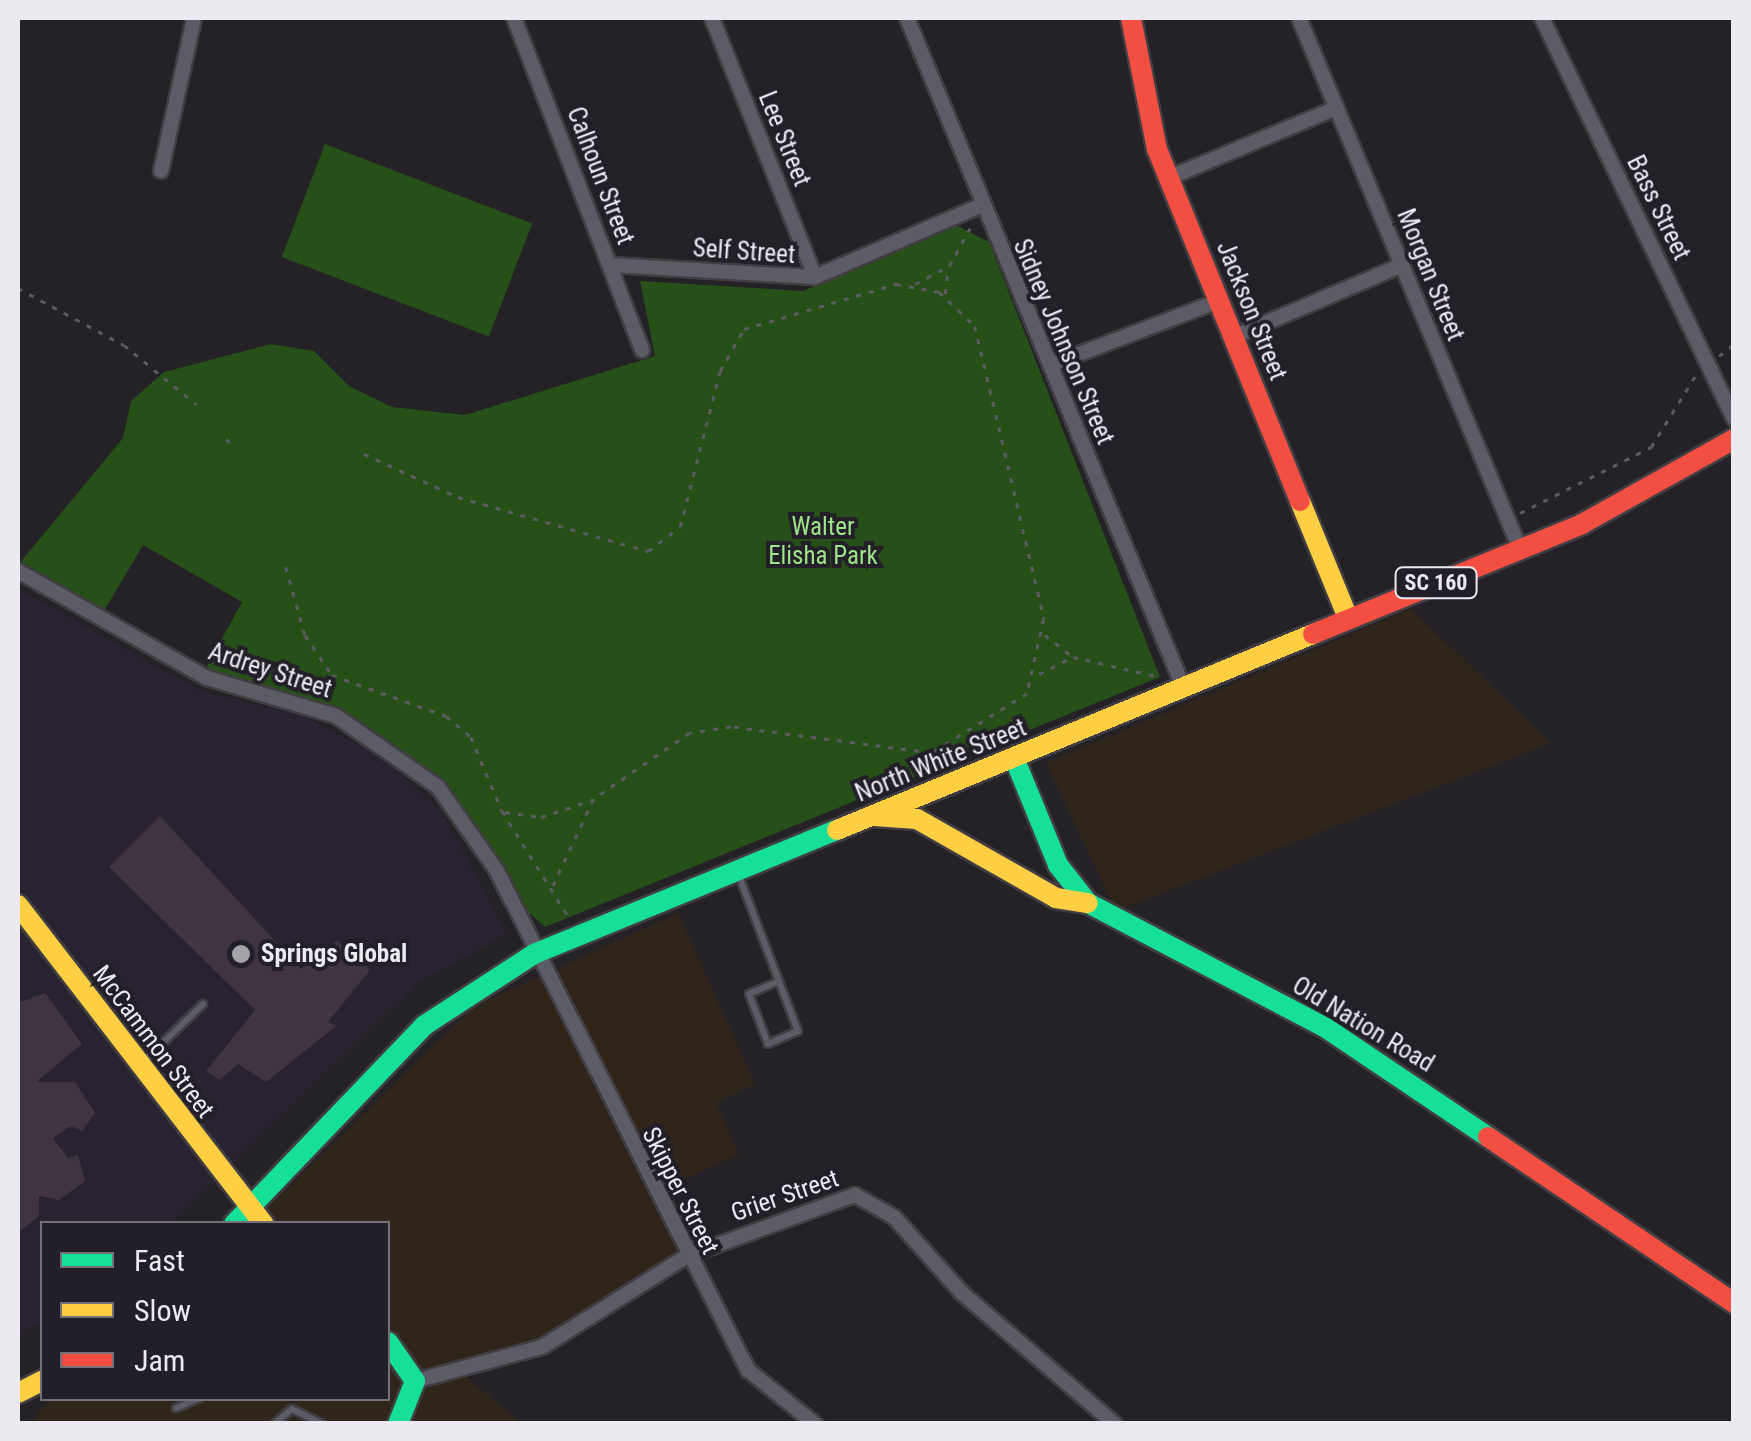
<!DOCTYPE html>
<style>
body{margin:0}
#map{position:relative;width:1751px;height:1441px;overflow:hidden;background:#242127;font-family:"Roboto Condensed",sans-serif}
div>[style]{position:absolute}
.commercial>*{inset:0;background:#30251a}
.built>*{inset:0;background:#292331}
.green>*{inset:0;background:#274f18;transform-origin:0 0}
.building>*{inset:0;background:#403441}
.path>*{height:2.5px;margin-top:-1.25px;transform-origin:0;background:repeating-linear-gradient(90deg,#5c5b62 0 5px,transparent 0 13px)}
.roads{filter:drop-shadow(2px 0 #403e42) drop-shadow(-2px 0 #403e42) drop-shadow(0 2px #403e42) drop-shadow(0 -2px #403e42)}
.lane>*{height:6px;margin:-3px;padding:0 3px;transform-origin:3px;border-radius:3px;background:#5c5c66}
.street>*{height:14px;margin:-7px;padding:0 7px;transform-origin:7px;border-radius:7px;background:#5c5c66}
.fast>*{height:20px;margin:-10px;padding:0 10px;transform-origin:10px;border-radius:10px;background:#16e098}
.slow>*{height:20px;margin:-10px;padding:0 10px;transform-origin:10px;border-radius:10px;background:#ffcf43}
.jam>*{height:20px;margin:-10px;padding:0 10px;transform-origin:10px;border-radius:10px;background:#f24e42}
.dots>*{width:28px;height:28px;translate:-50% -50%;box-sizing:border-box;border:5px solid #231f29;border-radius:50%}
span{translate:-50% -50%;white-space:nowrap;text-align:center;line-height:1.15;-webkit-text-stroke:8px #231f29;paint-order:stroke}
.shield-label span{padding:2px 8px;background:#231f29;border:2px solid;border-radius:8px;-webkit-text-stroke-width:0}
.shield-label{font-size:22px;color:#ece9f0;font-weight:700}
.street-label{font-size:25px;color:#ece9f0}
.park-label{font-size:25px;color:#9ee489}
.poi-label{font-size:25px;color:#ece9f0;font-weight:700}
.left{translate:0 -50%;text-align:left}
.frame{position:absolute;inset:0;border:20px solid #ece9f0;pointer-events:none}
.legend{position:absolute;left:40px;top:1221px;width:350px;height:180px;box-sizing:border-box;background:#231f29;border:2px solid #737079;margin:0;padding:12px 18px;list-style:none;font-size:30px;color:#ece9f0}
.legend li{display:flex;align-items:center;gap:20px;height:50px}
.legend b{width:50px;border:2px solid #737079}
</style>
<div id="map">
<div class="commercial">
<div style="clip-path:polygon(1411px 609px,1551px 743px,1116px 911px,1046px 763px)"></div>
<div style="clip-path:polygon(678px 913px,755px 1084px,716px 1103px,739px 1154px,653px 1194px,682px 1254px,509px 1357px,456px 1369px,522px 1423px,30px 1424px,50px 1399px,388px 1398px,388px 1224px,252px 1223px,473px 1007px)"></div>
</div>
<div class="built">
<div style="clip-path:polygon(18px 589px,201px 691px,306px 717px,382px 757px,442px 812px,507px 934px,416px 983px,172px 1223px,42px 1224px,42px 1323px,18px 1334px)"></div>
</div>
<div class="green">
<div style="left:325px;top:144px;width:222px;height:121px;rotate:21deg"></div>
<div style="clip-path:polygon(956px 225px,989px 242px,1160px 677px,545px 927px,511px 896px,438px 783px,394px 746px,334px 712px,203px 673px,242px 602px,143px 545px,104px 611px,18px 565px,123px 438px,131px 401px,164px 372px,271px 344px,314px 351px,349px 386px,392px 407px,465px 415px,655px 356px,640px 281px,803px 291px)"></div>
</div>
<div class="building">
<div style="clip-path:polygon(160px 816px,301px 969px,337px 941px,370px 970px,328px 1022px,336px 1026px,266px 1082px,238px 1064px,219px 1080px,206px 1071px,255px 1010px,109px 867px)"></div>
<div style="clip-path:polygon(45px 993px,82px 1044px,36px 1082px,75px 1082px,95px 1113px,82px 1131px,71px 1126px,53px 1138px,68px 1158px,78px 1155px,85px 1181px,59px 1200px,39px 1196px,39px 1216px,18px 1233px,18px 1003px)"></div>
</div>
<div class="path">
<div style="left:915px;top:284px;width:38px;rotate:-28deg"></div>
<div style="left:949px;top:266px;width:43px;rotate:-61.1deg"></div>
<div style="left:18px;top:288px;width:120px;rotate:28.3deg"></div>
<div style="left:124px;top:345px;width:94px;rotate:39.4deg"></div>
<div style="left:945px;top:294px;width:26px;rotate:-83deg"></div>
<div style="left:1719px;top:356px;width:19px;rotate:-39deg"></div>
<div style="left:226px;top:439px;width:12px;rotate:42deg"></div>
<div style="left:364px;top:454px;width:103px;rotate:24.6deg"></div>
<div style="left:458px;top:497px;width:198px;rotate:15.9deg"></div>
<div style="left:648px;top:551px;width:40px;rotate:-37deg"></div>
<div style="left:680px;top:527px;width:161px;rotate:-75.6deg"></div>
<div style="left:720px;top:371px;width:48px;rotate:-60.3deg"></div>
<div style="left:744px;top:329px;width:159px;rotate:-16.5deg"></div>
<div style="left:896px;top:284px;width:44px;rotate:10.5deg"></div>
<div style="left:939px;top:292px;width:50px;rotate:43.4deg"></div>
<div style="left:975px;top:326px;width:301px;rotate:76.7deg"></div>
<div style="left:1044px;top:619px;width:77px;rotate:102.8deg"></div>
<div style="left:1027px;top:694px;width:112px;rotate:148.2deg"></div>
<div style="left:932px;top:753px;width:203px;rotate:-172.6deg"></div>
<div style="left:731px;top:727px;width:41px;rotate:171.7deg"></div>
<div style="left:690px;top:733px;width:116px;rotate:145.5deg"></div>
<div style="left:594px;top:799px;width:96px;rotate:115.2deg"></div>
<div style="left:1520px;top:513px;width:147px;rotate:-26.7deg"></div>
<div style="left:1651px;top:447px;width:87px;rotate:-58.1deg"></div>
<div style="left:286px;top:567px;width:71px;rotate:74.4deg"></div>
<div style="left:305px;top:635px;width:48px;rotate:56deg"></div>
<div style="left:332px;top:675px;width:121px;rotate:19.8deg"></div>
<div style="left:446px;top:716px;width:33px;rotate:40deg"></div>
<div style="left:471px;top:737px;width:80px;rotate:67.3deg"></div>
<div style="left:502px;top:811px;width:128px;rotate:57.8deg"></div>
<div style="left:1045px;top:635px;width:36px;rotate:38deg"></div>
<div style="left:1073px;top:657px;width:90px;rotate:12.8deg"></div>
<div style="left:1039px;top:674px;width:37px;rotate:-27deg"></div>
<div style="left:505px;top:812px;width:36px;rotate:8deg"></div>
<div style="left:541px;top:817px;width:54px;rotate:-18.4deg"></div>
</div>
<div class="roads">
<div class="lane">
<div style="left:739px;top:876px;width:166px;rotate:69.2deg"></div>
<div style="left:798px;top:1031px;width:33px;rotate:157deg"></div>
<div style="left:768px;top:1044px;width:53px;rotate:-110.8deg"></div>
<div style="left:749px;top:994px;width:33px;rotate:-23deg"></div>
<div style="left:144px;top:1061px;width:82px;rotate:-44deg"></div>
<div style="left:176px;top:1408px;width:25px;rotate:-23deg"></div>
<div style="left:274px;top:1424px;width:23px;rotate:-40deg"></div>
<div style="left:292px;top:1409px;width:34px;rotate:26deg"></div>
</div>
<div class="street">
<div style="left:514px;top:18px;width:356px;rotate:68.9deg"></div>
<div style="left:712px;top:18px;width:279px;rotate:68.3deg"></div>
<div style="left:907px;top:18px;width:721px;rotate:67.56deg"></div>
<div style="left:1299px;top:18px;width:575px;rotate:67.4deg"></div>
<div style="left:1542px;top:18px;width:444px;rotate:64.4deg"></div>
<div style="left:161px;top:171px;width:157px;rotate:-77.8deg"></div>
<div style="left:1168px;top:178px;width:182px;rotate:-22.6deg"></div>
<div style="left:610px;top:265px;width:205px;rotate:3.4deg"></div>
<div style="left:815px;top:277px;width:180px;rotate:-23.3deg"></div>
<div style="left:1235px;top:336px;width:181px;rotate:-23deg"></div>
<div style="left:1050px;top:365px;width:183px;rotate:-20.8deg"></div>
<div style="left:18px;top:571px;width:217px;rotate:29.5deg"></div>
<div style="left:207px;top:678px;width:134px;rotate:16.4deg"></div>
<div style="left:336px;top:716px;width:124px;rotate:34.8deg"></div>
<div style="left:438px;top:787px;width:103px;rotate:54.9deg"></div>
<div style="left:497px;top:871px;width:559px;rotate:63.3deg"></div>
<div style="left:748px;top:1370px;width:86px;rotate:38.9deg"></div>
<div style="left:415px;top:1381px;width:131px;rotate:-15deg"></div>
<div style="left:542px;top:1347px;width:171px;rotate:-32.1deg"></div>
<div style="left:687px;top:1256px;width:179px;rotate:-20deg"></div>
<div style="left:855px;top:1195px;width:45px;rotate:29.4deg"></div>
<div style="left:894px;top:1217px;width:102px;rotate:48.2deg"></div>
<div style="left:962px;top:1293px;width:201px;rotate:40.6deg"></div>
</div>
<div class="fast">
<div style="left:1015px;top:760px;width:113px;rotate:67.7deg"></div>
<div style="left:1058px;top:865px;width:48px;rotate:51.7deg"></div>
<div style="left:1088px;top:903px;width:269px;rotate:27.7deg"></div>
<div style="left:1326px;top:1028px;width:195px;rotate:33.9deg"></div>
<div style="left:234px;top:1224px;width:276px;rotate:-46.2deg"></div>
<div style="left:425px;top:1025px;width:130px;rotate:-33.1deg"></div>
<div style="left:534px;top:954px;width:327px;rotate:-22.3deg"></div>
<div style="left:388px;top:1342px;width:47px;rotate:55.3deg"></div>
<div style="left:415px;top:1381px;width:46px;rotate:111.6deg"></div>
</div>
<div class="slow">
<div style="left:1300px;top:501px;width:126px;rotate:67.7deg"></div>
<div style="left:874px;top:816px;width:43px;rotate:4deg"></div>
<div style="left:917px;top:819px;width:160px;rotate:29.6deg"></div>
<div style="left:1056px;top:898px;width:32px;rotate:9deg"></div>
<div style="left:837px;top:830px;width:515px;rotate:-22.38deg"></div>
<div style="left:18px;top:905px;width:403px;rotate:52.4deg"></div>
<div style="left:18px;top:1393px;width:27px;rotate:-27deg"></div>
</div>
<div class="jam">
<div style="left:1131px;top:18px;width:134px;rotate:78.8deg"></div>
<div style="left:1157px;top:149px;width:380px;rotate:67.9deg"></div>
<div style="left:1313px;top:634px;width:291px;rotate:-22.2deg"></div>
<div style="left:1582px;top:524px;width:174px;rotate:-29.2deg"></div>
<div style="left:1488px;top:1137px;width:297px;rotate:34deg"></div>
</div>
</div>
<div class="dots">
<div style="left:241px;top:954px;background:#a6a3aa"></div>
</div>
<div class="shield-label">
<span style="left:1436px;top:583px">SC 160</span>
</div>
<div class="street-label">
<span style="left:784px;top:139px;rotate:68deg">Lee Street</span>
<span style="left:600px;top:176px;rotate:69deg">Calhoun Street</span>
<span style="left:1658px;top:208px;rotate:64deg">Bass Street</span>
<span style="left:744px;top:252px;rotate:4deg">Self Street</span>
<span style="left:1430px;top:275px;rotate:68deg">Morgan Street</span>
<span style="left:1251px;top:311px;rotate:68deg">Jackson Street</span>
<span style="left:1063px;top:342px;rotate:67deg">Sidney Johnson Street</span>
<span style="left:270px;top:671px;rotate:18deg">Ardrey Street</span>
<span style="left:941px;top:761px;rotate:-22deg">North White Street</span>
<span style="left:1363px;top:1025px;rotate:31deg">Old Nation Road</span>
<span style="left:153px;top:1042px;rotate:53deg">McCammon Street</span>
<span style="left:680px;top:1191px;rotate:63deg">Skipper Street</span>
<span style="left:785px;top:1196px;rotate:-19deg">Grier Street</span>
</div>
<div class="park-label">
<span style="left:823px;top:542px">Walter<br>Elisha Park</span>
</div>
<div class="poi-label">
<span class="left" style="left:261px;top:954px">Springs Global</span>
</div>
<div class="frame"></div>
<ul class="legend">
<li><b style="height:12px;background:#16e098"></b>Fast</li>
<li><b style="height:12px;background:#ffcf43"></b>Slow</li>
<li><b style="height:12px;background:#f24e42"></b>Jam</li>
</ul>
</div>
